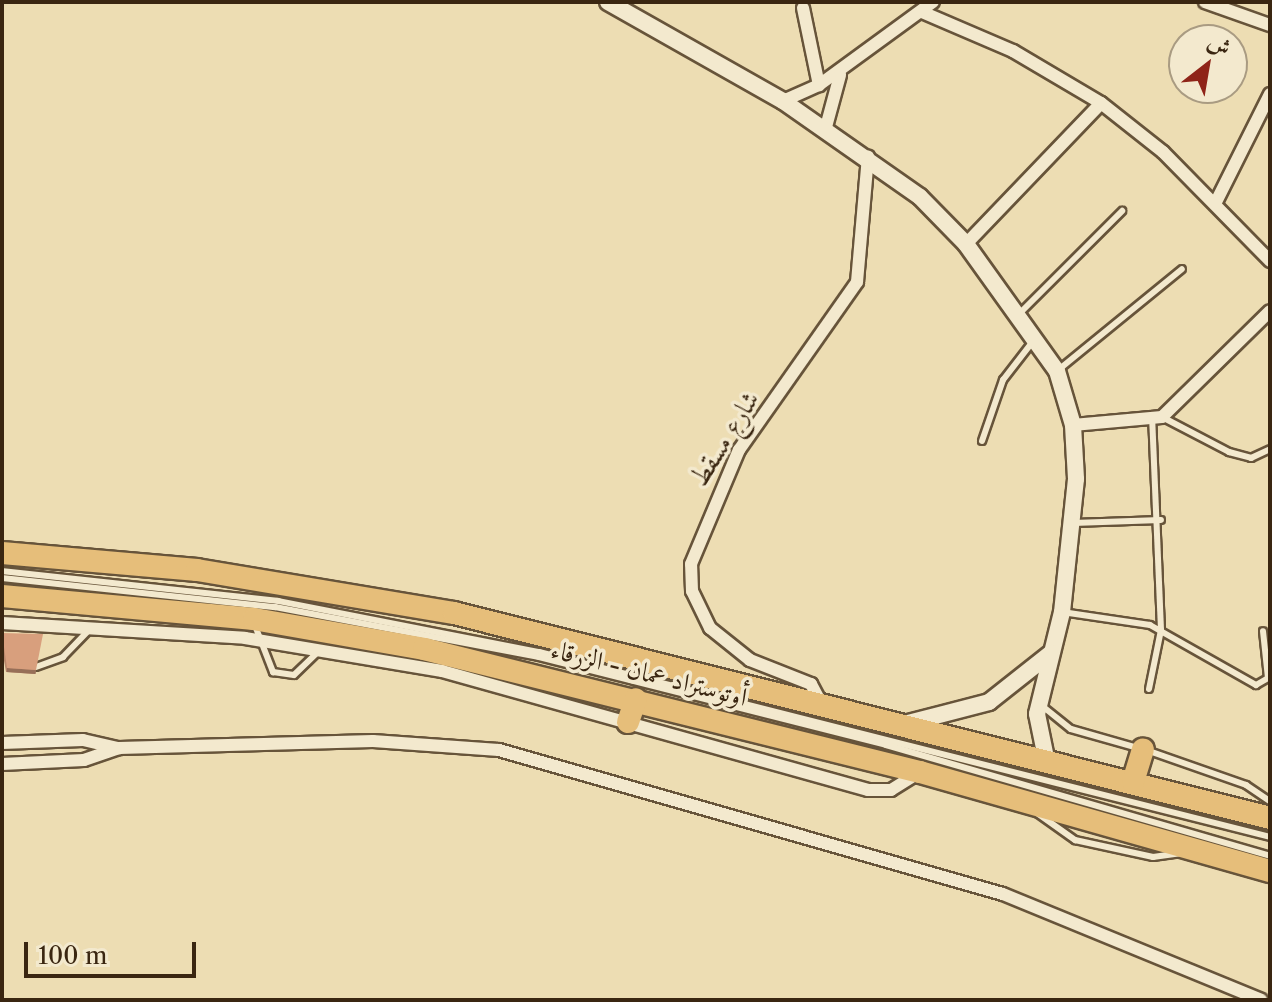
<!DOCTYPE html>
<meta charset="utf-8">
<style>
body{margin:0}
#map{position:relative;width:1272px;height:1002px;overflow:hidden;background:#edddb3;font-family:"Libre Caslon Text",Amiri,serif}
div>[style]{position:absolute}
.roads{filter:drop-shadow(2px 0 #67543a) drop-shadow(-2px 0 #67543a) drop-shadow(0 2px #67543a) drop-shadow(0 -2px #67543a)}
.lane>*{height:6px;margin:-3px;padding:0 3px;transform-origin:3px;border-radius:3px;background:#f3e9ce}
.street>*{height:12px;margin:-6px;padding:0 6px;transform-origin:6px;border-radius:6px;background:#f3e9ce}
.secondary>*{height:16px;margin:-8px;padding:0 8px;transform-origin:8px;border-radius:8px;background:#f3e9ce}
.highway>*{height:22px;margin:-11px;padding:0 11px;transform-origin:11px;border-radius:11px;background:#e6be7a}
.wall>*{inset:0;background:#ba896c}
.shaded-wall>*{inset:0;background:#976f58;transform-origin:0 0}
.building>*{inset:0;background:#d89f7d}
span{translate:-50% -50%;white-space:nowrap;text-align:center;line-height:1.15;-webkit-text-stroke:7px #f3e9ce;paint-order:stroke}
.street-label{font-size:26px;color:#3a2611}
.frame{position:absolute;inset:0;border:4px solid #3a2611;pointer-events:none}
.north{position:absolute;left:1168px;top:24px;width:80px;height:80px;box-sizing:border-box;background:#f3e9ce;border:2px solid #a99b82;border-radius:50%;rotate:31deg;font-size:22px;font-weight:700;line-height:32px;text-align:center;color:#3a2611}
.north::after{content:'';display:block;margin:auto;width:28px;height:36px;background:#8f2418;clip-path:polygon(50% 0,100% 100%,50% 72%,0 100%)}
.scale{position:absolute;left:24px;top:942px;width:172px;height:36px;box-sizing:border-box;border:4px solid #3a2611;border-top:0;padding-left:10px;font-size:24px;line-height:28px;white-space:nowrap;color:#3a2611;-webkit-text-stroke:6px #f3e9ce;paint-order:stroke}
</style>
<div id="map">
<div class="roads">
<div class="lane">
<div style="left:1019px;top:314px;width:146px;rotate:-45deg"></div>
<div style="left:1057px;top:371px;width:161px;rotate:-39.2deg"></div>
<div style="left:1162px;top:417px;width:76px;rotate:27.6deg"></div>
<div style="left:1229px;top:452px;width:23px;rotate:15deg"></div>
<div style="left:1251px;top:458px;width:21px;rotate:-25deg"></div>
<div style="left:982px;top:441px;width:65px;rotate:-71deg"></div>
<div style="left:1003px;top:380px;width:51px;rotate:-52.2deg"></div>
<div style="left:1073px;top:523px;width:88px;rotate:-2deg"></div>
<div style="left:2px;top:571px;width:278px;rotate:6.2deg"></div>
<div style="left:278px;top:601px;width:266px;rotate:11.1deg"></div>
<div style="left:539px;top:652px;width:754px;rotate:14.2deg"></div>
<div style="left:2px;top:578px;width:275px;rotate:6.1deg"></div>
<div style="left:275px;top:607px;width:269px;rotate:10.7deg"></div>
<div style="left:539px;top:657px;width:358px;rotate:14.2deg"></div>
<div style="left:886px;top:745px;width:400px;rotate:16.1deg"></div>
<div style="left:1062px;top:612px;width:89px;rotate:8.4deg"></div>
<div style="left:1150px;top:625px;width:122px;rotate:29.5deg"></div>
<div style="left:1256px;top:685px;width:14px;rotate:-30deg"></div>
<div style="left:1268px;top:678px;width:47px;rotate:-96.1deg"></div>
<div style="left:254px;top:623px;width:53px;rotate:68.8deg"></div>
<div style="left:273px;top:672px;width:21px;rotate:8deg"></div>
<div style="left:294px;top:675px;width:33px;rotate:-44deg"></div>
<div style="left:36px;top:667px;width:29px;rotate:-20deg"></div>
<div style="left:63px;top:657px;width:39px;rotate:-46deg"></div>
<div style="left:1149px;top:689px;width:60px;rotate:-78.5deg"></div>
<div style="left:1161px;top:630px;width:212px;rotate:-92.4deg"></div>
<div style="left:1041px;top:705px;width:38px;rotate:39deg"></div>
<div style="left:1071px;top:729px;width:70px;rotate:15.8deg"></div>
<div style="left:1149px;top:751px;width:103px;rotate:19.3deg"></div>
<div style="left:1246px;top:785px;width:29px;rotate:34deg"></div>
<div style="left:1037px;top:813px;width:47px;rotate:35.4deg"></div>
<div style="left:1075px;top:840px;width:80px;rotate:12.3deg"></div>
<div style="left:1153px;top:857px;width:29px;rotate:-8deg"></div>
</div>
<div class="street">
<div style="left:1205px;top:2px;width:69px;rotate:19.5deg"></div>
<div style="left:803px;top:8px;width:79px;rotate:78.3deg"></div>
<div style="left:922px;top:12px;width:99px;rotate:23.2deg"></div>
<div style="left:1013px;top:51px;width:102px;rotate:30.6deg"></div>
<div style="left:1101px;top:103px;width:79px;rotate:38.3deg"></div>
<div style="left:1163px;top:152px;width:153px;rotate:45.5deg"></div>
<div style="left:783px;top:101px;width:39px;rotate:-24deg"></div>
<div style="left:819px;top:85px;width:141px;rotate:-36.1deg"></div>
<div style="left:826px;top:127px;width:54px;rotate:-74.9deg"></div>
<div style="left:1215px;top:204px;width:123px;rotate:-63.4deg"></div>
<div style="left:966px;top:244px;width:195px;rotate:-46.2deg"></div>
<div style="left:1073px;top:425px;width:89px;rotate:-5.1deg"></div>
<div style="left:1162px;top:417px;width:151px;rotate:-44.5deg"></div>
<div style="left:2px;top:623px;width:243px;rotate:3.5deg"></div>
<div style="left:245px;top:638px;width:200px;rotate:9.5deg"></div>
<div style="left:442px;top:671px;width:442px;rotate:15.6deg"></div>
<div style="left:868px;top:790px;width:23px"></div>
<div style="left:891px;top:790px;width:34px;rotate:-32deg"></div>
<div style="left:819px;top:699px;width:17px;rotate:-118deg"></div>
<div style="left:811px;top:684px;width:66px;rotate:-158.5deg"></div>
<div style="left:750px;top:660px;width:51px;rotate:-141.3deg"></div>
<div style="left:710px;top:628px;width:41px;rotate:-115.9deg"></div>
<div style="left:692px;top:591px;width:27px;rotate:-92deg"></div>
<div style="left:691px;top:564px;width:124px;rotate:-67.2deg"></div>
<div style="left:739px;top:450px;width:205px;rotate:-54.9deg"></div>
<div style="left:857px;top:282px;width:126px;rotate:-85deg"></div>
<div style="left:2px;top:743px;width:81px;rotate:-2.1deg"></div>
<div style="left:83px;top:740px;width:37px;rotate:13deg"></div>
<div style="left:119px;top:748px;width:254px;rotate:-1.6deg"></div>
<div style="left:373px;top:741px;width:126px;rotate:4.1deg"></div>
<div style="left:499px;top:750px;width:524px;rotate:15.95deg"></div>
<div style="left:1003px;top:894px;width:279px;rotate:22.3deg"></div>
<div style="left:2px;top:764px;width:82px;rotate:-2.8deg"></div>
<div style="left:84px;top:760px;width:37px;rotate:-19deg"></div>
</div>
<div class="secondary">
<div style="left:608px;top:2px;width:201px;rotate:29.5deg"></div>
<div style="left:783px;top:101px;width:167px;rotate:35deg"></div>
<div style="left:920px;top:197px;width:66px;rotate:45.6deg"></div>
<div style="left:966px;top:244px;width:156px;rotate:54.4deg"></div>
<div style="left:1057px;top:371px;width:56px;rotate:73.5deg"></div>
<div style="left:1073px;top:425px;width:54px;rotate:86.8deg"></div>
<div style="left:1076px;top:479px;width:134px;rotate:96deg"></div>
<div style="left:1062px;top:612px;width:105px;rotate:103.8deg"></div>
<div style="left:1037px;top:714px;width:45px;rotate:78.4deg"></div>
<div style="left:908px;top:723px;width:84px;rotate:-14.5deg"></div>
<div style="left:989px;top:702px;width:79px;rotate:-38.3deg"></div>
</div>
<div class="highway">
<div style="left:2px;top:553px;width:196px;rotate:5deg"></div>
<div style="left:197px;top:570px;width:261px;rotate:9.5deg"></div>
<div style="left:454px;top:613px;width:841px;rotate:14.1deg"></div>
<div style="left:2px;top:596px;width:253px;rotate:5.2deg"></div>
<div style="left:254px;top:619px;width:173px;rotate:10deg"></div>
<div style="left:424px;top:649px;width:511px;rotate:13.93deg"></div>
<div style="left:920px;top:772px;width:364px;rotate:15.8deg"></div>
<div style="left:628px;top:722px;width:24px;rotate:-71deg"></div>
<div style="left:1133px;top:782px;width:34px;rotate:-73deg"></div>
</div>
</div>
<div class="wall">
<div style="clip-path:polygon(2px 633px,36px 670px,35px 674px,6px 672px,2px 649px)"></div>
</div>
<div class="shaded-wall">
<div style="left:7px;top:668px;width:29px;height:4px;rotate:4deg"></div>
</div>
<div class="building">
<div style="clip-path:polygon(2px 633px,43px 634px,36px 670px,7px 668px)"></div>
</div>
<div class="street-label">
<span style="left:725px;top:439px;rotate:-58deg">شارع مسقط</span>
<span style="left:649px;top:674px;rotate:14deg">أوتوستراد عمان - الزرقاء</span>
</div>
<div class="frame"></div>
<div class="north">ش</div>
<div class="scale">100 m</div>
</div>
